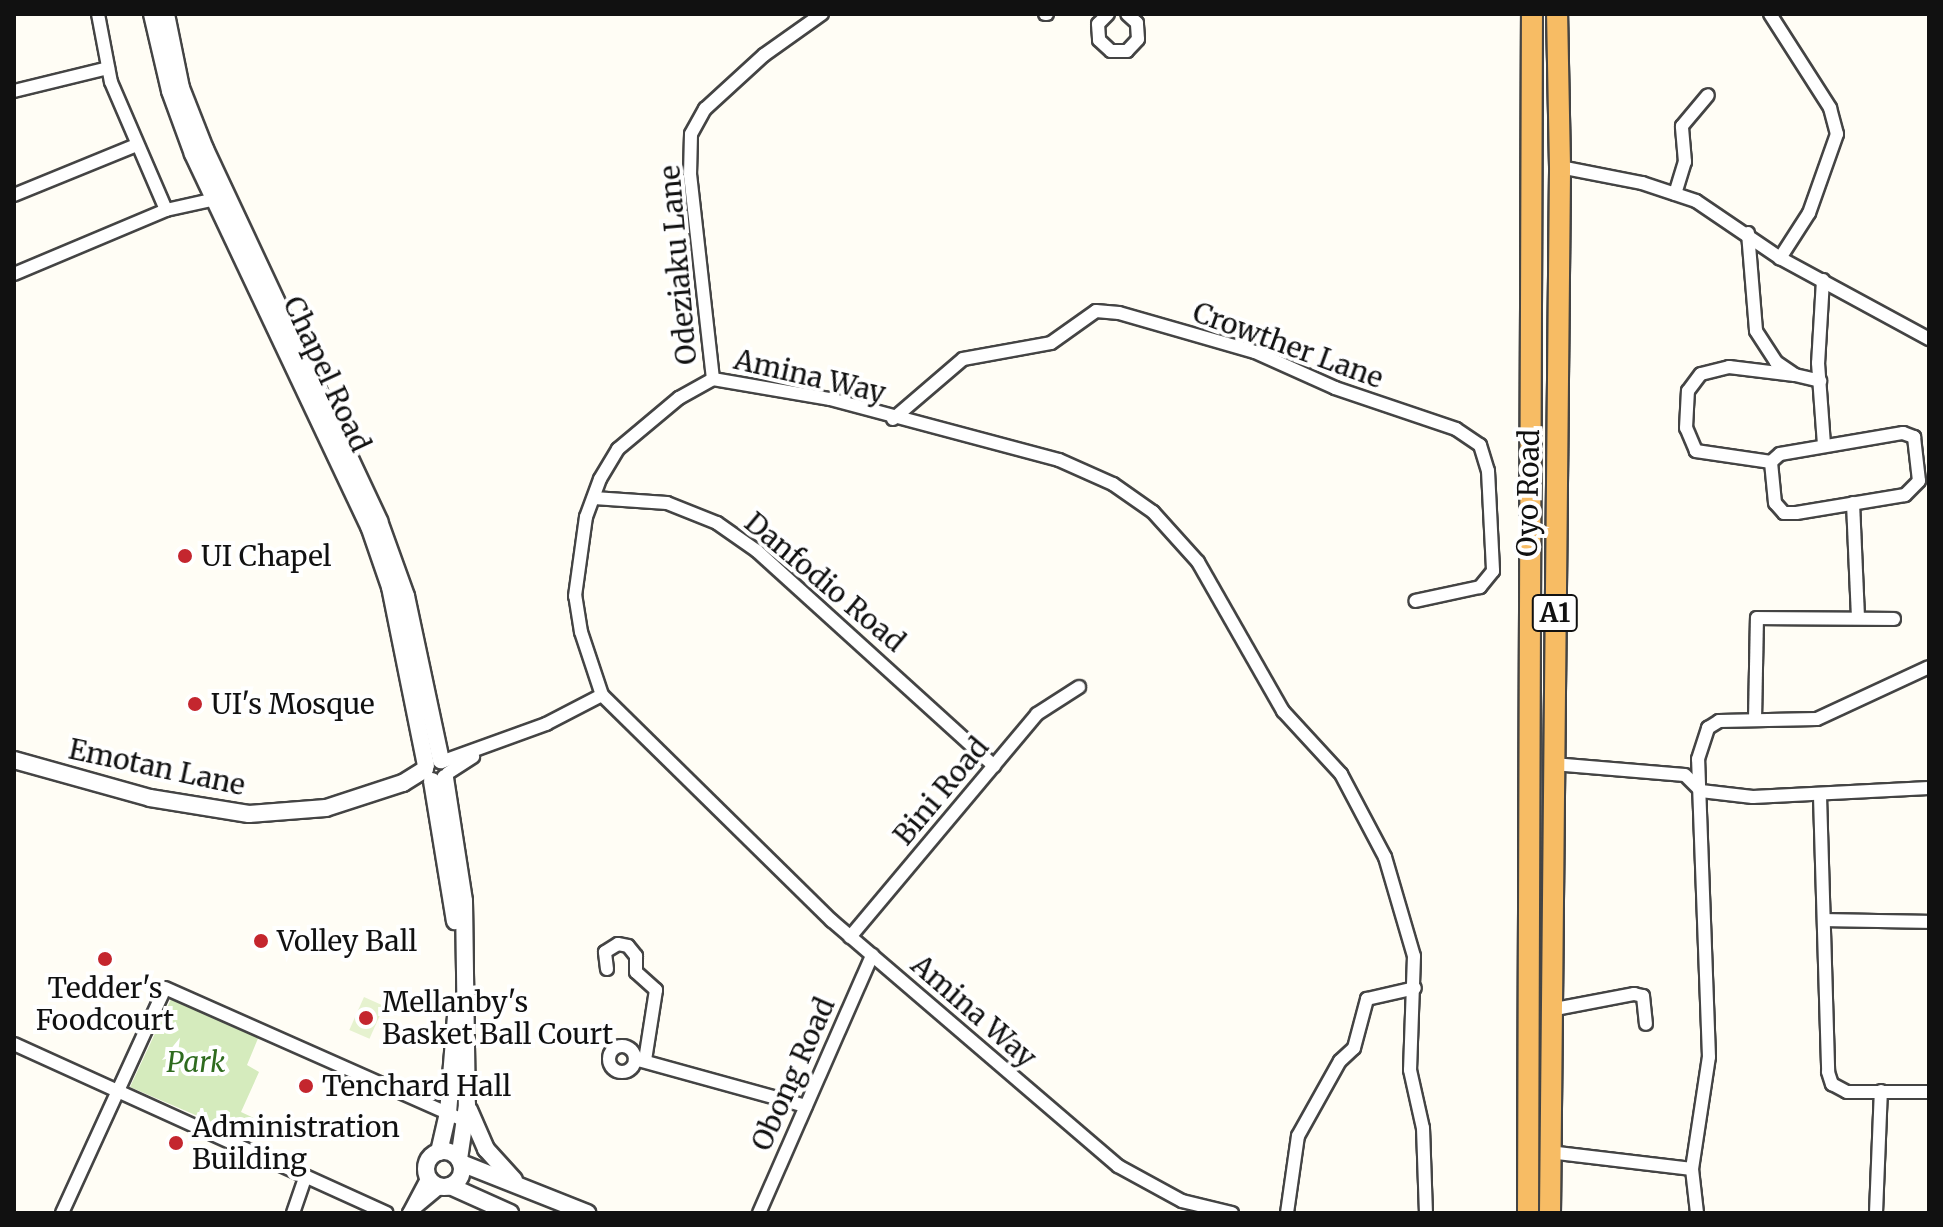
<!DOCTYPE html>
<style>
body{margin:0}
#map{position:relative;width:1943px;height:1227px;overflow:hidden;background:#fffdf5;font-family:Merriweather,serif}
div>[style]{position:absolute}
.green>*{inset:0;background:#d5ebbd}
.pitch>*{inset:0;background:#e6f2cf;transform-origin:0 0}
.roads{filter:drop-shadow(2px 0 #444) drop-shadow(-2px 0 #444) drop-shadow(0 2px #444) drop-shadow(0 -2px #444)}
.minor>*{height:12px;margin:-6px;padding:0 6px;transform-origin:6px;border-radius:6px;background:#fff}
.minor>.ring{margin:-6px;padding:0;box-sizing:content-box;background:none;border:12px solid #fff;border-radius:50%}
.tertiary>*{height:16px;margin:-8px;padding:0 8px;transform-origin:8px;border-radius:8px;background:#fff}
.tertiary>.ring{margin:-8px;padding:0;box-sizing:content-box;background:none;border:16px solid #fff;border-radius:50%}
.trunk>*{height:20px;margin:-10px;padding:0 10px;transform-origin:10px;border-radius:10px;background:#f7bc64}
.dots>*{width:22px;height:22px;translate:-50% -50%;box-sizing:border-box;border:4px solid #fff;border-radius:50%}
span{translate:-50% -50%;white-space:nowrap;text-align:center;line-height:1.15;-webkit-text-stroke:8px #fff;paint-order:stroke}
.shield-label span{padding:2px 6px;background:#fff;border:2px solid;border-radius:6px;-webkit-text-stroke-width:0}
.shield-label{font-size:26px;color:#111;font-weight:700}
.street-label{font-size:28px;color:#111}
.poi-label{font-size:28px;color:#111}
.left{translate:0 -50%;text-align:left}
.park-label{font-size:28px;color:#2f6b1f;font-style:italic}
.frame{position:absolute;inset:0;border:16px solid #111;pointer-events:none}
</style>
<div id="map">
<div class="green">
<div style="clip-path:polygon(172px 997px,259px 1036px,247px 1065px,259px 1072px,241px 1112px,256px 1119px,249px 1138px,130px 1087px)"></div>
</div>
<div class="pitch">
<div style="left:364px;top:997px;width:22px;height:36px;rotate:24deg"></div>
</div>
<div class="roads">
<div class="minor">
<div style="left:98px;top:14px;width:69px;rotate:79.2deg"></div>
<div style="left:111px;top:82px;width:139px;rotate:66.7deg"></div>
<div style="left:1045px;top:14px;width:2px"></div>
<div style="left:1108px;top:14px;width:14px;rotate:135deg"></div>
<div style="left:1098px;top:24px;width:16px;rotate:86deg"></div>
<div style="left:1099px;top:40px;width:16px;rotate:43deg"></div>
<div style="left:1111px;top:51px;width:16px"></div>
<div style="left:1127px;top:51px;width:16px;rotate:-47deg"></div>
<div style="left:1138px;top:39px;width:16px;rotate:-94deg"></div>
<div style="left:1137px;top:23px;width:13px;rotate:-138deg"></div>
<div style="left:1770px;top:14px;width:112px;rotate:57.4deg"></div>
<div style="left:1830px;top:108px;width:27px;rotate:75deg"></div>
<div style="left:1837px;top:134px;width:84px;rotate:109.5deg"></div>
<div style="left:1809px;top:213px;width:54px;rotate:122.8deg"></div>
<div style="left:14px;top:91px;width:97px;rotate:-13.7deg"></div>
<div style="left:1560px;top:167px;width:84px;rotate:11deg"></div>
<div style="left:1642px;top:183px;width:57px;rotate:18.4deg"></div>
<div style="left:1696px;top:201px;width:102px;rotate:34.2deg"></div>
<div style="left:1780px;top:258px;width:170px;rotate:28.5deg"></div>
<div style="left:1675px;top:194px;width:34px;rotate:-73deg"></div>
<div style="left:1685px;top:162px;width:36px;rotate:-95deg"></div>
<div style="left:1682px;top:126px;width:40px;rotate:-50deg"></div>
<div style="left:14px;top:195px;width:130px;rotate:-22.2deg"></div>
<div style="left:1748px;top:233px;width:98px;rotate:85.3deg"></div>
<div style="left:1756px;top:331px;width:37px;rotate:57deg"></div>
<div style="left:1776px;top:362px;width:23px;rotate:34deg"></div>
<div style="left:1795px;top:375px;width:26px;rotate:13deg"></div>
<div style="left:14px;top:274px;width:165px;rotate:-22.8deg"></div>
<div style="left:166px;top:210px;width:55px;rotate:-12.5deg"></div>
<div style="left:1823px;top:280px;width:83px;rotate:93.4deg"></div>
<div style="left:1818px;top:363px;width:81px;rotate:85.8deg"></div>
<div style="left:713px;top:379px;width:205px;rotate:-96.4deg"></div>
<div style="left:690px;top:175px;width:41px;rotate:-88.6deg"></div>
<div style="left:691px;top:134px;width:29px;rotate:-61deg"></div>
<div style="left:705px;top:109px;width:80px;rotate:-42.5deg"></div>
<div style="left:764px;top:55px;width:71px;rotate:-35.3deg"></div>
<div style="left:893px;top:419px;width:92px;rotate:-40.6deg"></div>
<div style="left:963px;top:359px;width:89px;rotate:-10.3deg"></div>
<div style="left:1051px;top:343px;width:55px;rotate:-35.4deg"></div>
<div style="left:1096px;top:311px;width:23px;rotate:5deg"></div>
<div style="left:1119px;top:313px;width:141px;rotate:16deg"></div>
<div style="left:1255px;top:352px;width:88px;rotate:24.2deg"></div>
<div style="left:1335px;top:388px;width:128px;rotate:18.7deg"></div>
<div style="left:1456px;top:429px;width:29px;rotate:34deg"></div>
<div style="left:1480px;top:445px;width:27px;rotate:73deg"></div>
<div style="left:1488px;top:471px;width:100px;rotate:87.1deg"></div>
<div style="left:1493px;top:571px;width:21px;rotate:129deg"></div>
<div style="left:1480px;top:587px;width:66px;rotate:167.8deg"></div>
<div style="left:1903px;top:433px;width:12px;rotate:20deg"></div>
<div style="left:1914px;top:437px;width:44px;rotate:83.5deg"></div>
<div style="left:1919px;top:481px;width:20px;rotate:135deg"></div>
<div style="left:1905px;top:495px;width:110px;rotate:170.6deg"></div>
<div style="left:1796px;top:513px;width:12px;rotate:180deg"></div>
<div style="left:1784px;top:513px;width:13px;rotate:-132deg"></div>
<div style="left:1775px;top:503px;width:41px;rotate:-95.6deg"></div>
<div style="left:1771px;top:462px;width:12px;rotate:-42deg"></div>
<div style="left:1780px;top:454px;width:125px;rotate:-9.7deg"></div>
<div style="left:1771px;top:462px;width:76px;rotate:-171.7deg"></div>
<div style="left:1696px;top:451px;width:25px;rotate:-113deg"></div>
<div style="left:1686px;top:428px;width:37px;rotate:-87deg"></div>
<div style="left:1688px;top:391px;width:21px;rotate:-53deg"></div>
<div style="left:1701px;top:374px;width:29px;rotate:-14deg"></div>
<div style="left:1729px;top:367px;width:66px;rotate:6.9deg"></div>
<div style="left:594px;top:498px;width:73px;rotate:3.9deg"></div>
<div style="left:667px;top:503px;width:54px;rotate:21.8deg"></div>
<div style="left:717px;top:523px;width:49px;rotate:35deg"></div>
<div style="left:757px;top:551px;width:320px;rotate:42.2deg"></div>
<div style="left:1853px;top:503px;width:114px;rotate:87.5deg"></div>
<div style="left:1755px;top:720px;width:102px;rotate:-88.9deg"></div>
<div style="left:1757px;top:618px;width:137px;rotate:0.4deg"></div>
<div style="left:444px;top:761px;width:109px;rotate:-19.9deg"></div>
<div style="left:546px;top:724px;width:63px;rotate:-27.4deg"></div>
<div style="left:1553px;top:764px;width:132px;rotate:4.8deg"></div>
<div style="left:1685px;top:775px;width:23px;rotate:45deg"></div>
<div style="left:1701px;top:791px;width:52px;rotate:6.6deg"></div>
<div style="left:1753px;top:797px;width:176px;rotate:-2.9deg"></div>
<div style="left:448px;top:773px;width:30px;rotate:-33deg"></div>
<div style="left:1820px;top:796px;width:276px;rotate:88.3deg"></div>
<div style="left:1828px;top:1072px;width:13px;rotate:72deg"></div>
<div style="left:1832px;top:1084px;width:17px;rotate:28deg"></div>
<div style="left:1847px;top:1092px;width:82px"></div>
<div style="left:1827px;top:920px;width:102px;rotate:1.1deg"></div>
<div style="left:850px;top:937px;width:291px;rotate:-50deg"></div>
<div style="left:1037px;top:714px;width:50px;rotate:-32.7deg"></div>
<div style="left:607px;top:969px;width:17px;rotate:-97deg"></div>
<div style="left:605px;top:952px;width:15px;rotate:-32deg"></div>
<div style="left:618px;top:944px;width:10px;rotate:11deg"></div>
<div style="left:628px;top:946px;width:13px;rotate:51deg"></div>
<div style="left:636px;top:956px;width:16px;rotate:90deg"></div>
<div style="left:636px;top:972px;width:27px;rotate:42deg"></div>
<div style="left:656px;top:990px;width:71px;rotate:98.9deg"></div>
<div style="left:1550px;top:1010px;width:86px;rotate:-10.8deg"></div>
<div style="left:1634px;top:994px;width:9px;rotate:13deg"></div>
<div style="left:1643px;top:996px;width:28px;rotate:84deg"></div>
<div style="left:14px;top:1044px;width:409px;rotate:24.4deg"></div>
<div class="ring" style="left:609px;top:1046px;width:14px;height:14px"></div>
<div style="left:635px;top:1059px;width:177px;rotate:15.4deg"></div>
<div style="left:1549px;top:1152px;width:144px;rotate:6.8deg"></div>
<div style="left:62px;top:1213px;width:247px;rotate:-65.4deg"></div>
<div style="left:165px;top:988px;width:328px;rotate:23.9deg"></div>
<div style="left:293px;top:1213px;width:37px;rotate:-71deg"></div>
<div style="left:409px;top:1213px;width:40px;rotate:-40deg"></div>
<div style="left:409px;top:1213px;width:40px;rotate:-62deg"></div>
<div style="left:759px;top:1213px;width:282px;rotate:-66.3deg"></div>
<div style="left:1232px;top:1213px;width:51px;rotate:-166.5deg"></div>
<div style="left:1182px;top:1201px;width:73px;rotate:-151.3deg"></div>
<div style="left:1118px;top:1166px;width:377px;rotate:-139.4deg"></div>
<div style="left:832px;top:921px;width:322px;rotate:-135.5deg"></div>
<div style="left:602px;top:695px;width:66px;rotate:-108.4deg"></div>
<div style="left:581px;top:632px;width:36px;rotate:-99deg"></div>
<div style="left:575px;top:596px;width:80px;rotate:-82.1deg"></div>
<div style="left:586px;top:517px;width:40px;rotate:-69.8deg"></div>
<div style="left:600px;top:479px;width:35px;rotate:-59deg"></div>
<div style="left:618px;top:449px;width:80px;rotate:-39.9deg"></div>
<div style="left:679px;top:398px;width:39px;rotate:-29deg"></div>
<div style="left:713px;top:379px;width:119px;rotate:9.7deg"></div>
<div style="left:830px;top:399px;width:237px;rotate:14.9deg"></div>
<div style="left:1059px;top:460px;width:59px;rotate:24deg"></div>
<div style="left:1113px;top:484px;width:49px;rotate:35deg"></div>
<div style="left:1153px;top:512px;width:67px;rotate:48deg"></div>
<div style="left:1198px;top:562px;width:172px;rotate:60.3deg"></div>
<div style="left:1283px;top:711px;width:86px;rotate:47.4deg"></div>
<div style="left:1341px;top:774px;width:94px;rotate:62.1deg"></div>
<div style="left:1385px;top:857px;width:103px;rotate:73.7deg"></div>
<div style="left:1414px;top:956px;width:114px;rotate:92deg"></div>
<div style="left:1410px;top:1070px;width:59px;rotate:77.4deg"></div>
<div style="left:1423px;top:1128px;width:85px;rotate:88deg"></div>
<div style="left:1287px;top:1213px;width:78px;rotate:-81.9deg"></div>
<div style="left:1298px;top:1136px;width:86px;rotate:-60.8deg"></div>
<div style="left:1340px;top:1061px;width:19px;rotate:-43deg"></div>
<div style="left:1354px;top:1048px;width:51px;rotate:-75.1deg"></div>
<div style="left:1367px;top:999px;width:49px;rotate:-12.9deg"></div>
<div style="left:1697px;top:1213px;width:44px;rotate:-96.5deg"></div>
<div style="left:1692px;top:1169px;width:113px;rotate:-81.4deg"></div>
<div style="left:1709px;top:1057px;width:298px;rotate:-92.1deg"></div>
<div style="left:1698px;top:759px;width:33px;rotate:-72deg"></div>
<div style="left:1708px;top:728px;width:13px;rotate:-32deg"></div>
<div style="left:1719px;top:721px;width:98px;rotate:-1.2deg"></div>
<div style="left:1817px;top:719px;width:123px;rotate:-24.9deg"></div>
<div style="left:1876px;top:1213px;width:122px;rotate:-87.7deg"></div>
</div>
<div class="tertiary">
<div style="left:152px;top:14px;width:79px;rotate:76.8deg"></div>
<div style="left:170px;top:91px;width:67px;rotate:69.9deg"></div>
<div style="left:193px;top:154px;width:412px;rotate:64.7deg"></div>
<div style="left:369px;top:526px;width:65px;rotate:71deg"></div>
<div style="left:390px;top:587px;width:182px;rotate:78.6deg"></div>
<div style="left:166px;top:14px;width:76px;rotate:78.5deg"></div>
<div style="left:181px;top:88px;width:66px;rotate:68.5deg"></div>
<div style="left:205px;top:149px;width:411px;rotate:64.9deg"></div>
<div style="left:379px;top:521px;width:80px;rotate:70.2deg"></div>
<div style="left:406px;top:596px;width:168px;rotate:78deg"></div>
<div style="left:14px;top:760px;width:141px;rotate:15.6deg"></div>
<div style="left:150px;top:798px;width:100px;rotate:9.2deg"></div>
<div style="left:249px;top:814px;width:77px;rotate:-4.5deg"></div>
<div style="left:326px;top:808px;width:81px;rotate:-18deg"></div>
<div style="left:403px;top:783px;width:26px;rotate:-32deg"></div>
<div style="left:445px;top:778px;width:124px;rotate:81.2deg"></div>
<div style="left:464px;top:901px;width:204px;rotate:89.2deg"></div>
<div style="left:467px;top:1105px;width:55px;rotate:98.4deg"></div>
<div style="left:432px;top:781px;width:142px;rotate:80.7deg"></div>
<div style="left:469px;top:1110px;width:43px;rotate:66.4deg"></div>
<div style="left:486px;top:1149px;width:42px;rotate:47.9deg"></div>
<div class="ring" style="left:426px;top:1151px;width:20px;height:20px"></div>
<div style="left:439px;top:1152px;width:40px;rotate:-77deg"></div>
<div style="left:448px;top:1113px;width:97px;rotate:-85.3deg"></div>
<div style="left:461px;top:1163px;width:136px;rotate:21.6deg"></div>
<div style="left:450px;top:1186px;width:66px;rotate:24.2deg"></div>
</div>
<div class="trunk">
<div style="left:1528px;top:1213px;width:1199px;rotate:-89.81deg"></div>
<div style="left:1550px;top:1213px;width:1046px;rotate:-89.45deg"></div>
<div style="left:1560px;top:167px;width:153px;rotate:-91.1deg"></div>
</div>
</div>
<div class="dots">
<div style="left:185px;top:556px;background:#c4262e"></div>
<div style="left:195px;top:704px;background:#c4262e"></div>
<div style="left:261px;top:941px;background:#c4262e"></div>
<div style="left:105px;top:959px;background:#c4262e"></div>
<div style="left:366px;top:1018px;background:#c4262e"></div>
<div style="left:306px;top:1086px;background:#c4262e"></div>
<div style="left:176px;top:1143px;background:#c4262e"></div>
</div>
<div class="shield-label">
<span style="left:1555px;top:613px">A1</span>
</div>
<div class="street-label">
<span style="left:678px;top:265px;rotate:-95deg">Odeziaku Lane</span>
<span style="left:1288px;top:345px;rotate:20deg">Crowther Lane</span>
<span style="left:327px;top:374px;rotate:65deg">Chapel Road</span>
<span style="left:810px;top:376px;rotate:13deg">Amina Way</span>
<span style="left:1528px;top:493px;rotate:-89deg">Oyo Road</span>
<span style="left:825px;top:582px;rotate:40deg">Danfodio Road</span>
<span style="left:157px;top:767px;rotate:12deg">Emotan Lane</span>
<span style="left:941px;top:791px;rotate:-50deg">Bini Road</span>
<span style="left:974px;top:1011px;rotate:41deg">Amina Way</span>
<span style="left:793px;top:1074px;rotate:-66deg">Obong Road</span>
</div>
<div class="poi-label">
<span class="left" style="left:201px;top:556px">UI Chapel</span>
<span class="left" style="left:211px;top:704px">UI's Mosque</span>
<span class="left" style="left:277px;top:941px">Volley Ball</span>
<span style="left:105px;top:1004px">Tedder's<br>Foodcourt</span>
<span class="left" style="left:382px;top:1018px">Mellanby's<br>Basket Ball Court</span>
<span class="left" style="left:322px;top:1086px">Tenchard Hall</span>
<span class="left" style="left:192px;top:1143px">Administration<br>Building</span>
</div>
<div class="park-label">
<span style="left:196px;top:1062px">Park</span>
</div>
<div class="frame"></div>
</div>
